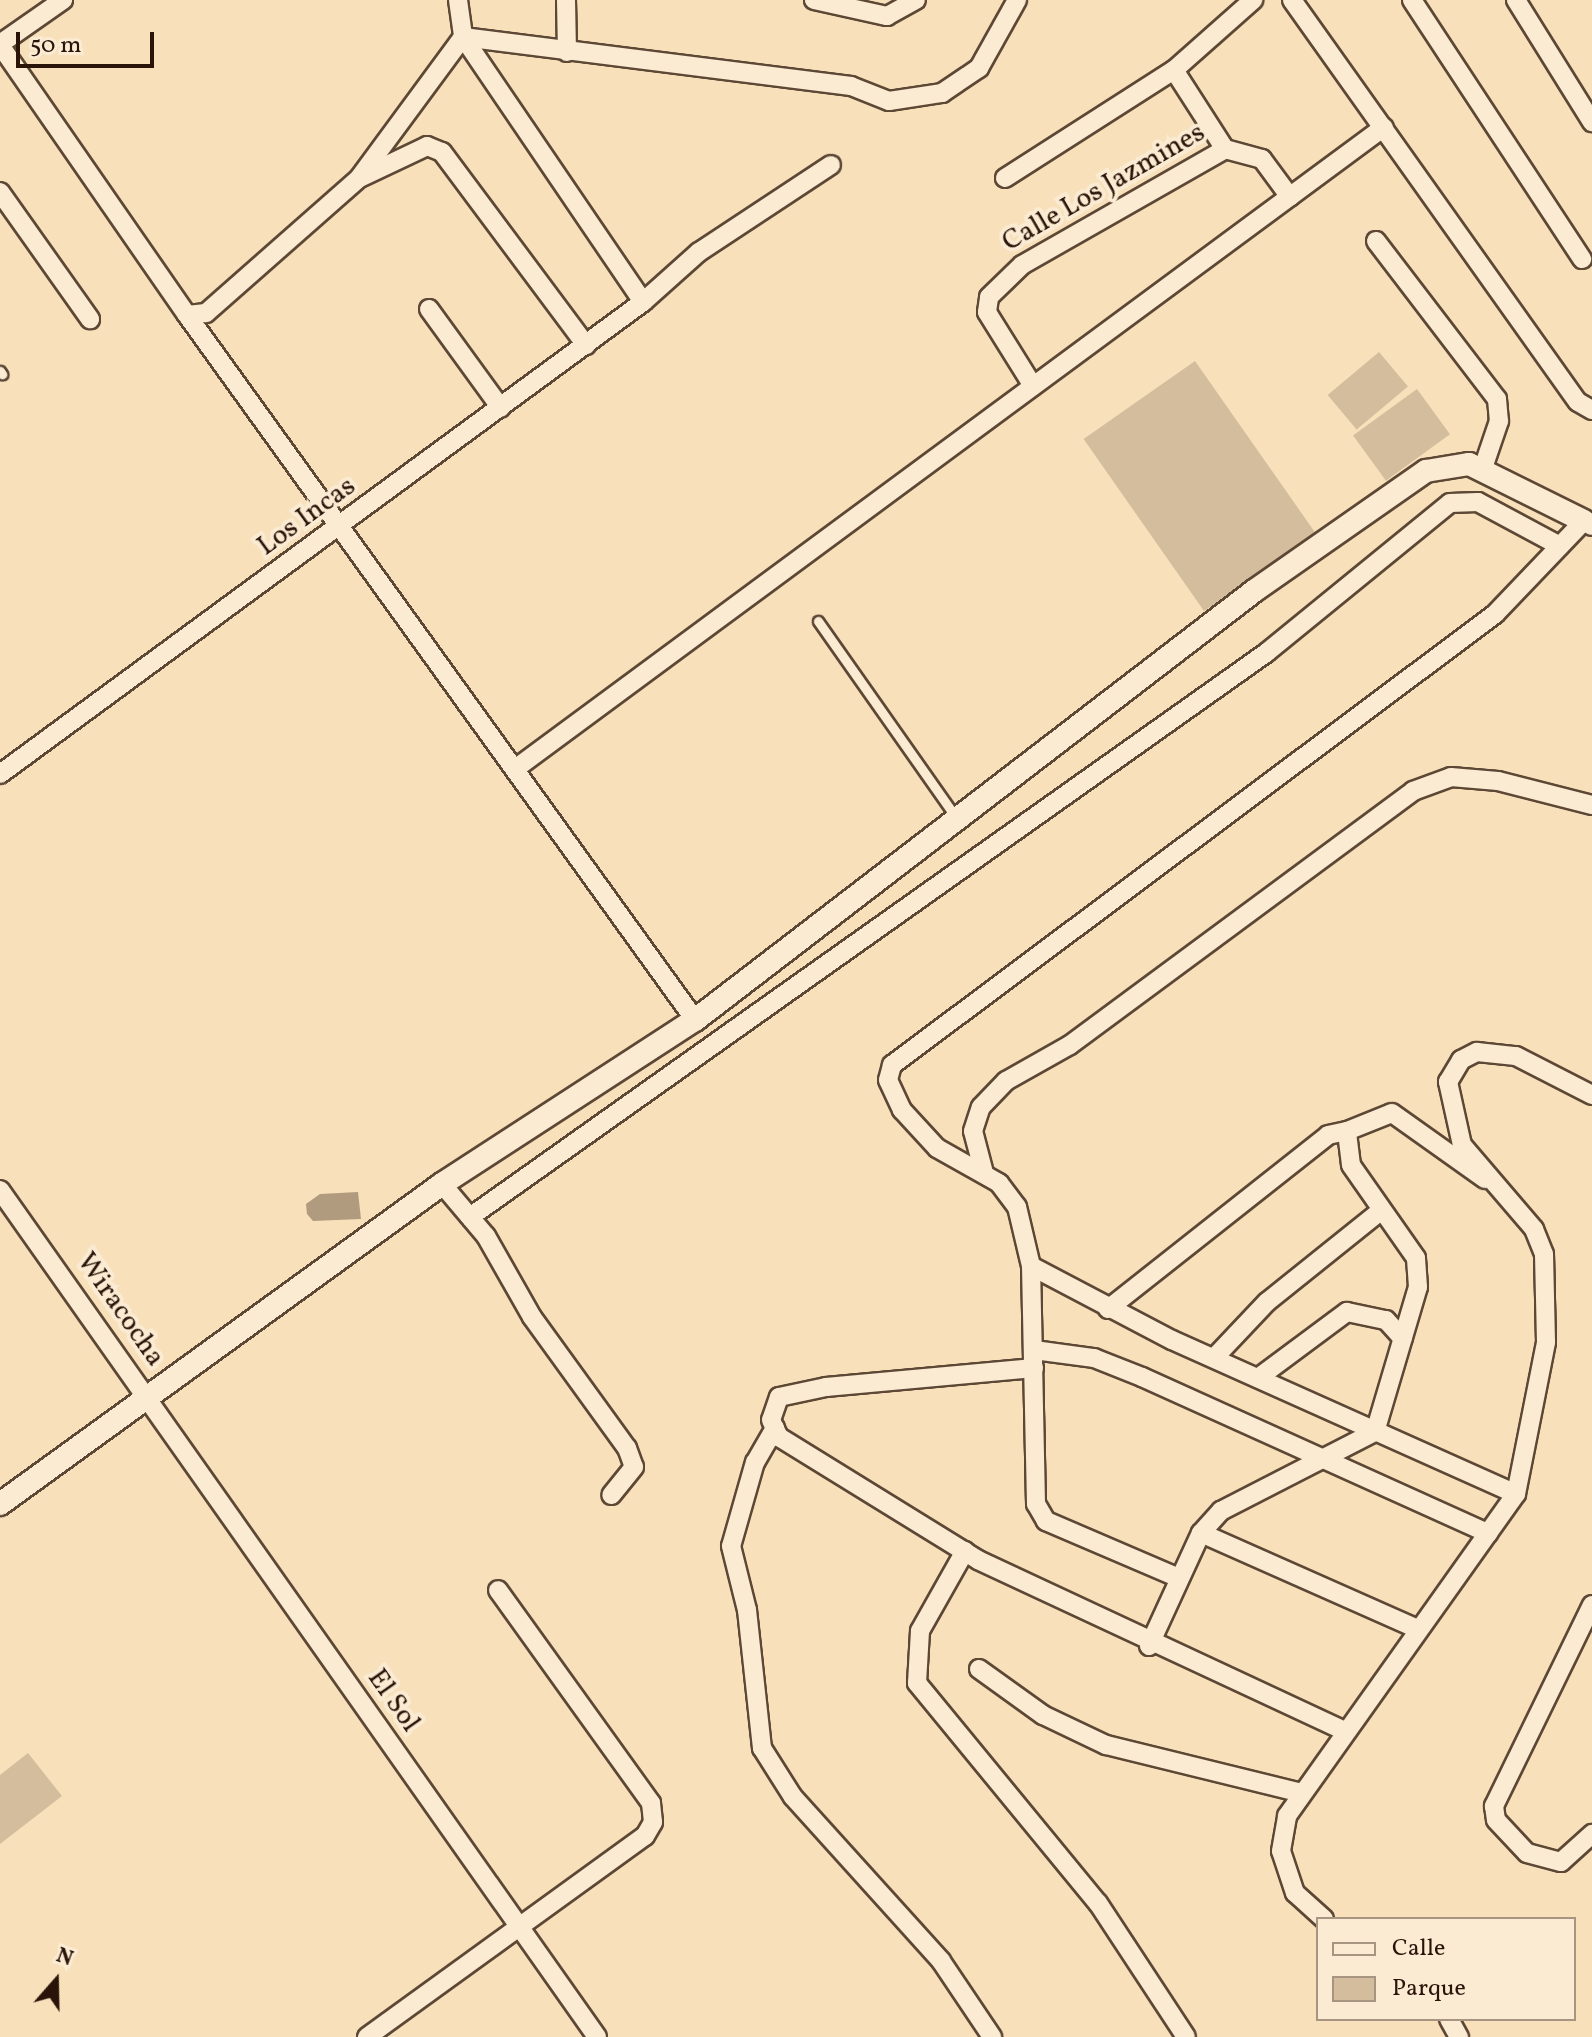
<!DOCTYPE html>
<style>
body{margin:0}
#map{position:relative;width:1592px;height:2037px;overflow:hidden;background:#f7e0ba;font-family:Vollkorn,serif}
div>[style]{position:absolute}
.green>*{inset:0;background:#d4bd9c;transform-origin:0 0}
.water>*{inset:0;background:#b19b7e}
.roads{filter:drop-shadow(2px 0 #5d4735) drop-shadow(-2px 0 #5d4735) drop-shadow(0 2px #5d4735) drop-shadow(0 -2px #5d4735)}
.service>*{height:9px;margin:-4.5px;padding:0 4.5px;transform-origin:4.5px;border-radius:4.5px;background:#faebd2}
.minor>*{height:18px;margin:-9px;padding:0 9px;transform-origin:9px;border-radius:9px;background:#faebd2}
.tertiary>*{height:22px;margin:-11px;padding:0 11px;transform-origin:11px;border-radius:11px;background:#faebd2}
span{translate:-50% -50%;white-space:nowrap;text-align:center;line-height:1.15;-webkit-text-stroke:8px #faebd2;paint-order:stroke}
.street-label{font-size:28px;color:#2a1409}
.legend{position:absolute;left:1316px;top:1917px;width:260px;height:104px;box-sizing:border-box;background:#faebd2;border:2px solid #a79582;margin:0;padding:10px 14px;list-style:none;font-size:24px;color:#2a1409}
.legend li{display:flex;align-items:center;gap:16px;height:40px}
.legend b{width:40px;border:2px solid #a79582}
.north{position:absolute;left:16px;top:1941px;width:80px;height:80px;-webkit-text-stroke:6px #faebd2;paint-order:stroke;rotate:20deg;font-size:22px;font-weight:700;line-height:32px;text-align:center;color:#2a1409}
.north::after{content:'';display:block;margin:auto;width:28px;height:36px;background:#2a1409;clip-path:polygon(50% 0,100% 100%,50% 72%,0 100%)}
.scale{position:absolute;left:16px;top:32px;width:138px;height:36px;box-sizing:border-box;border:4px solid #2a1409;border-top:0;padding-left:10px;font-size:24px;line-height:28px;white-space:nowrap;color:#2a1409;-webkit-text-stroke:6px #faebd2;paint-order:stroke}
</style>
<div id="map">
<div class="green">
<div style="left:1379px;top:352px;width:45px;height:67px;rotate:50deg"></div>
<div style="left:1195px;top:361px;width:210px;height:136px;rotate:55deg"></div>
<div style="left:1417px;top:389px;width:56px;height:79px;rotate:54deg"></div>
<div style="clip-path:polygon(28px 1753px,62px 1796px,0 1844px,0 1775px)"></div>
</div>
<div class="water">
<div style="clip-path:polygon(358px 1192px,361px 1219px,313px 1221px,307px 1214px,306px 1204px,320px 1194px)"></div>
</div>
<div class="roads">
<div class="service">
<div style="left:0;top:371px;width:4px;rotate:56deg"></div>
<div style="left:818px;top:621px;width:240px;rotate:54.9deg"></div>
</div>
<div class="minor">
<div style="left:458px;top:0;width:37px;rotate:82deg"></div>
<div style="left:463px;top:37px;width:320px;rotate:55.8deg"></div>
<div style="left:566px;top:0;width:52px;rotate:88.9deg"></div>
<div style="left:814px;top:0;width:75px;rotate:12.4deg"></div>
<div style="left:887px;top:16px;width:33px;rotate:-29deg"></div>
<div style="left:1292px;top:0;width:493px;rotate:54.6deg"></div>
<div style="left:1578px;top:402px;width:16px;rotate:30deg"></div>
<div style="left:1412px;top:0;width:310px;rotate:56.7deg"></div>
<div style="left:1516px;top:0;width:144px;rotate:58.1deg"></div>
<div style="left:463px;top:37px;width:391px;rotate:7.2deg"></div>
<div style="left:851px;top:86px;width:41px;rotate:21.5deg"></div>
<div style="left:889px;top:101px;width:54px;rotate:-8.6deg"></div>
<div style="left:942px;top:93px;width:45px;rotate:-34deg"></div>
<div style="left:979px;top:68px;width:78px;rotate:-60.8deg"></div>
<div style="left:0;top:44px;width:77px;rotate:-34.9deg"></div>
<div style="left:0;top:45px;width:328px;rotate:55.3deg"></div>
<div style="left:187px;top:315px;width:19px;rotate:-6deg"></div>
<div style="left:206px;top:313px;width:204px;rotate:-41.4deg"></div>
<div style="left:359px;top:178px;width:175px;rotate:-53.6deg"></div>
<div style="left:1174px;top:70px;width:94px;rotate:57.2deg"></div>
<div style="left:362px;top:177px;width:72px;rotate:-25.5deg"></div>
<div style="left:427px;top:146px;width:16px;rotate:22deg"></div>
<div style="left:442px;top:152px;width:241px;rotate:53.3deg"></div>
<div style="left:1005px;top:178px;width:201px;rotate:-32.6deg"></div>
<div style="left:1174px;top:70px;width:106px;rotate:-41.5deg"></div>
<div style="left:0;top:192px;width:156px;rotate:54.7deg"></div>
<div style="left:1376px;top:241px;width:199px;rotate:52.6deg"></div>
<div style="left:1497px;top:399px;width:22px;rotate:85deg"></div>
<div style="left:1499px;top:421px;width:53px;rotate:108.8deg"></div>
<div style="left:429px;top:309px;width:122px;rotate:54deg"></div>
<div style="left:187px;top:315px;width:869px;rotate:54.22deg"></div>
<div style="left:1033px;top:386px;width:87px;rotate:-121.9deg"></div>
<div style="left:987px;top:312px;width:15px;rotate:-82deg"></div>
<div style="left:989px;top:297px;width:46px;rotate:-44.1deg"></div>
<div style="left:1022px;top:265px;width:234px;rotate:-29.7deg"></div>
<div style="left:1225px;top:149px;width:38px;rotate:15deg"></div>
<div style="left:1262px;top:159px;width:47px;rotate:53.6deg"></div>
<div style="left:519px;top:766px;width:1075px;rotate:-36.45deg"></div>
<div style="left:0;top:774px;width:798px;rotate:-36.28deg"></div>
<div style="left:643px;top:302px;width:75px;rotate:-41.8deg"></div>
<div style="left:699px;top:252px;width:158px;rotate:-33.4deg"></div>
<div style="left:984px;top:1173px;width:43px;rotate:-104.7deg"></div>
<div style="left:973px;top:1131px;width:25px;rotate:-72deg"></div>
<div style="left:981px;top:1107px;width:36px;rotate:-46deg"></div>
<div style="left:1006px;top:1081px;width:73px;rotate:-29.4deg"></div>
<div style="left:1070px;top:1045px;width:427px;rotate:-36.5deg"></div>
<div style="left:1413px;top:791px;width:40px;rotate:-20.2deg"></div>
<div style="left:1451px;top:777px;width:47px;rotate:4.9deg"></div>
<div style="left:1498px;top:781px;width:97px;rotate:14.3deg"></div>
<div style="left:442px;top:1184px;width:68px;rotate:49.8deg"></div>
<div style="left:486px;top:1236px;width:93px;rotate:60.4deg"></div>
<div style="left:532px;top:1317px;width:162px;rotate:54.1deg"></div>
<div style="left:627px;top:1448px;width:20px;rotate:70deg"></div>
<div style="left:634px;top:1467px;width:36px;rotate:129deg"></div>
<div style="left:0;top:1190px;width:1036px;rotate:54.82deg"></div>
<div style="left:470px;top:1217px;width:976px;rotate:-35.32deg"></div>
<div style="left:1266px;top:653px;width:237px;rotate:-39.2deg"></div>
<div style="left:1450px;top:503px;width:28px;rotate:-2deg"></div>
<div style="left:1478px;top:502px;width:93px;rotate:28.2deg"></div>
<div style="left:1031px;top:1266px;width:159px;rotate:27.7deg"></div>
<div style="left:1172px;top:1340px;width:377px;rotate:24.1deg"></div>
<div style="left:1108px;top:1309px;width:280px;rotate:-38.3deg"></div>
<div style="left:1328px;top:1135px;width:19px;rotate:-12deg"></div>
<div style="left:1034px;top:1350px;width:61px;rotate:7.6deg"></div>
<div style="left:1094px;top:1358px;width:52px;rotate:21.6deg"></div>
<div style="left:1142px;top:1377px;width:380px;rotate:24.3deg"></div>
<div style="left:1214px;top:1358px;width:77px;rotate:-46.6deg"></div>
<div style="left:1267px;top:1302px;width:147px;rotate:-38.7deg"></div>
<div style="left:1034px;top:1368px;width:209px;rotate:174.8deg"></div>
<div style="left:826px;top:1387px;width:48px;rotate:168deg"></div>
<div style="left:779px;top:1397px;width:24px;rotate:109deg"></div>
<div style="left:771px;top:1420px;width:19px;rotate:65deg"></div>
<div style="left:779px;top:1437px;width:234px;rotate:31.7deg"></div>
<div style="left:978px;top:1560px;width:402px;rotate:25deg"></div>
<div style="left:1258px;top:1378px;width:111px;rotate:-36.6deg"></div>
<div style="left:1347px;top:1312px;width:40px;rotate:12deg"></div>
<div style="left:1386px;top:1320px;width:25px;rotate:48deg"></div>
<div style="left:775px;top:1428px;width:39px;rotate:120deg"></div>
<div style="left:755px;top:1462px;width:87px;rotate:105.9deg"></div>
<div style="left:731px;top:1546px;width:66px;rotate:76deg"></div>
<div style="left:747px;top:1610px;width:139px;rotate:83.8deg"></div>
<div style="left:762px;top:1748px;width:58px;rotate:57.7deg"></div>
<div style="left:793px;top:1797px;width:221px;rotate:47.9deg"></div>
<div style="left:941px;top:1961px;width:92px;rotate:56.1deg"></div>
<div style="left:1201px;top:1533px;width:237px;rotate:23.9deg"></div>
<div style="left:965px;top:1551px;width:92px;rotate:119.4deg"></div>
<div style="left:920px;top:1631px;width:52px;rotate:93.3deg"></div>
<div style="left:917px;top:1683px;width:285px;rotate:50.6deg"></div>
<div style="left:1098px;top:1903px;width:160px;rotate:56.7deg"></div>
<div style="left:1179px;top:1578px;width:145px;rotate:-156.8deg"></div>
<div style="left:1046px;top:1521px;width:20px;rotate:-120deg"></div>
<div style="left:1036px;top:1504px;width:238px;rotate:-91.2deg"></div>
<div style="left:1031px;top:1266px;width:61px;rotate:-103.3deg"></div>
<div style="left:1017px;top:1207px;width:30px;rotate:-127deg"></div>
<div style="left:999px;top:1183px;width:71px;rotate:-150.6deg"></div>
<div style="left:937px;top:1148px;width:52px;rotate:-132.6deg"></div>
<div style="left:902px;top:1110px;width:33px;rotate:-115deg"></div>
<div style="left:888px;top:1080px;width:16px;rotate:-75deg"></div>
<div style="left:892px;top:1065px;width:753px;rotate:-36.79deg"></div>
<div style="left:1495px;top:614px;width:129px;rotate:-46.3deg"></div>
<div style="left:1584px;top:521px;width:9px;rotate:32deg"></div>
<div style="left:1592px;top:1605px;width:224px;rotate:116deg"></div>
<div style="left:1494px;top:1806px;width:14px;rotate:82deg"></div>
<div style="left:1496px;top:1820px;width:45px;rotate:46.8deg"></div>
<div style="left:1527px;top:1853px;width:35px;rotate:15deg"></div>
<div style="left:1561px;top:1862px;width:42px;rotate:-42.1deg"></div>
<div style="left:1149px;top:1646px;width:124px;rotate:-65.3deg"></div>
<div style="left:1201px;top:1533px;width:30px;rotate:-48deg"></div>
<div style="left:1221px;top:1511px;width:173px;rotate:-27.2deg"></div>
<div style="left:1375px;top:1432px;width:151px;rotate:-73.5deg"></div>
<div style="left:1418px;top:1287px;width:29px;rotate:-94deg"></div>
<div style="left:1416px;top:1258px;width:113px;rotate:-125deg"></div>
<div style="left:1351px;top:1165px;width:34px;rotate:-97deg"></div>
<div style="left:1347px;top:1131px;width:48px;rotate:-21.8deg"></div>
<div style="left:1392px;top:1113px;width:114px;rotate:35.4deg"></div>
<div style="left:979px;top:1669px;width:79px;rotate:35.7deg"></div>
<div style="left:1043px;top:1715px;width:70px;rotate:25.5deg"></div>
<div style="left:1106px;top:1745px;width:201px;rotate:13.8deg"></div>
<div style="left:1324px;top:1919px;width:39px;rotate:-138deg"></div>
<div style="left:1295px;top:1893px;width:44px;rotate:-108.4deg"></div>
<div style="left:1281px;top:1851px;width:36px;rotate:-80deg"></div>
<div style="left:1287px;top:1816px;width:395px;rotate:-54.6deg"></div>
<div style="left:1516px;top:1494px;width:155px;rotate:-78.8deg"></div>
<div style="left:1546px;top:1342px;width:88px;rotate:-91.3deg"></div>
<div style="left:1544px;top:1254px;width:27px;rotate:-112deg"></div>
<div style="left:1534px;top:1229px;width:111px;rotate:-130.6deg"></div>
<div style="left:1462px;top:1145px;width:65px;rotate:-102.5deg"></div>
<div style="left:1448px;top:1082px;width:26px;rotate:-59deg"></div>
<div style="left:1461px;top:1060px;width:18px;rotate:-27deg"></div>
<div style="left:1477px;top:1052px;width:39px;rotate:6deg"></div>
<div style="left:1516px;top:1056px;width:85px;rotate:27.2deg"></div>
<div style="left:1449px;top:2019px;width:21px;rotate:61deg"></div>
<div style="left:367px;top:2037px;width:343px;rotate:-35.9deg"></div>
<div style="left:645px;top:1836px;width:16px;rotate:-60deg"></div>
<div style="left:653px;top:1822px;width:19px;rotate:-96deg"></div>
<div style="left:651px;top:1803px;width:262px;rotate:-125.7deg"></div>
</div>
<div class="tertiary">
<div style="left:0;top:1504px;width:546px;rotate:-35.9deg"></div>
<div style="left:442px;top:1184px;width:302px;rotate:-33deg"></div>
<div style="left:695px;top:1020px;width:705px;rotate:-37.5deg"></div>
<div style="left:1254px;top:591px;width:210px;rotate:-34.9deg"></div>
<div style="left:1426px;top:471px;width:44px;rotate:-9.2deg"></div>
<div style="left:1469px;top:464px;width:128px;rotate:26.4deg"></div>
</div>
</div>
<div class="street-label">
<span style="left:1104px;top:188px;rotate:-30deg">Calle Los Jazmines</span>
<span style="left:307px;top:517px;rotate:-36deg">Los Incas</span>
<span style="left:120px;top:1310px;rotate:55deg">Wiracocha</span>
<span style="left:393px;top:1701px;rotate:55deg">El Sol</span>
</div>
<ul class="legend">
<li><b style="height:10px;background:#faebd2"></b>Calle</li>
<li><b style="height:22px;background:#d4bd9c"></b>Parque</li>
</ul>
<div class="north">N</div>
<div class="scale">50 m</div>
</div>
